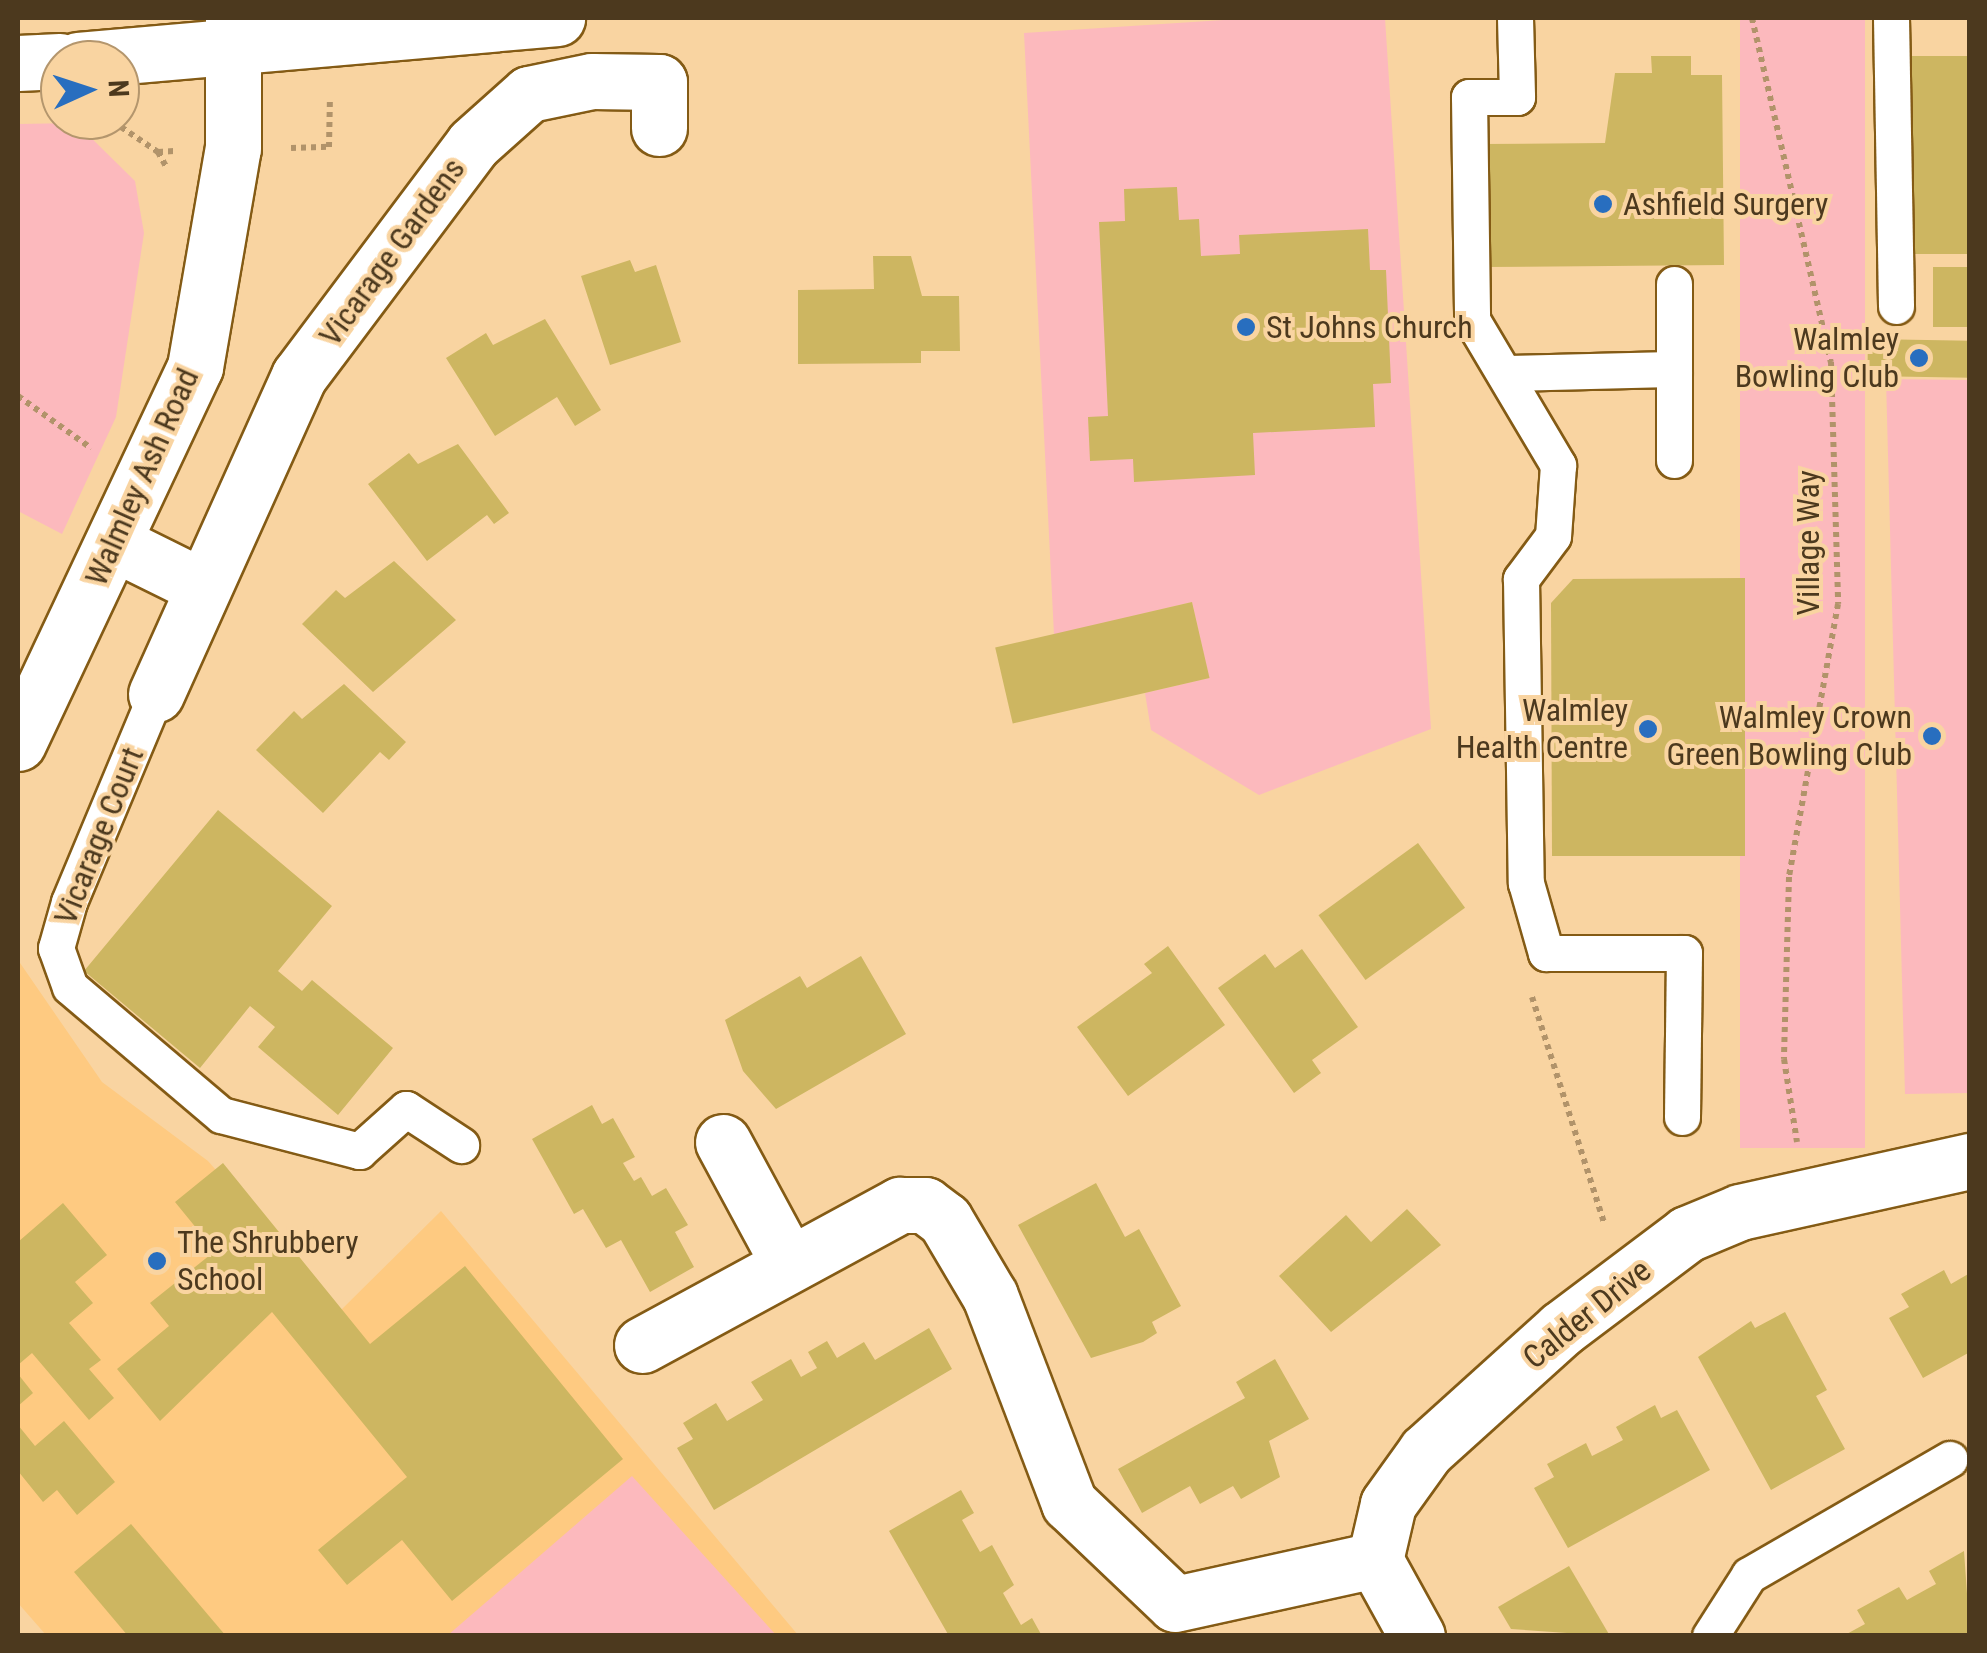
<!DOCTYPE html>
<style>
body{margin:0}
#map{position:relative;width:1987px;height:1653px;overflow:hidden;background:#f9d4a1;font-family:"Roboto Condensed",sans-serif}
div>[style]{position:absolute}
.built>*{inset:0;background:#feca81}
.green>*{inset:0;background:#fcb9bd;transform-origin:0 0}
.building>*{inset:0;background:#cdb661;transform-origin:0 0}
.path>*{height:6px;margin-top:-3px;transform-origin:0;background:repeating-linear-gradient(90deg,#b1936a 0 5px,transparent 0 10px)}
.roads{filter:drop-shadow(2px 0 #845b15) drop-shadow(-2px 0 #845b15) drop-shadow(0 2px #845b15) drop-shadow(0 -2px #845b15)}
.service>*{height:35px;margin:-17.5px;padding:0 17.5px;transform-origin:17.5px;border-radius:17.5px;background:#fff}
.minor>*{height:55px;margin:-27.5px;padding:0 27.5px;transform-origin:27.5px;border-radius:27.5px;background:#fff}
.tertiary>*{height:55px;margin:-27.5px;padding:0 27.5px;transform-origin:27.5px;border-radius:27.5px;background:#fff}
.secondary>*{height:55px;margin:-27.5px;padding:0 27.5px;transform-origin:27.5px;border-radius:27.5px;background:#fff}
.dots>*{width:28px;height:28px;translate:-50% -50%;box-sizing:border-box;border:5px solid #f9d4a1;border-radius:50%}
span{translate:-50% -50%;white-space:nowrap;text-align:center;line-height:1.15;-webkit-text-stroke:8px #f9d4a1;paint-order:stroke}
.poi-label{font-size:32px;color:#4c391e}
.left{translate:0 -50%;text-align:left}
.right{translate:-100% -50%;text-align:right}
.street-label{font-size:32px;color:#4c391e}
.frame{position:absolute;inset:0;border:20px solid #4c391e;pointer-events:none}
.north{position:absolute;left:40px;top:40px;width:100px;height:100px;box-sizing:border-box;background:#f9d4a1;border:2px solid #b4966d;border-radius:50%;rotate:87deg;font-size:28px;font-weight:700;line-height:40px;text-align:center;color:#4c391e}
.north::after{content:'';display:block;margin:auto;width:35px;height:45px;background:#286ebf;clip-path:polygon(50% 0,100% 100%,50% 72%,0 100%)}
</style>
<div id="map">
<div class="built">
<div style="clip-path:polygon(18px 960px,102px 1082px,208px 1161px,340px 1311px,441px 1211px,798px 1635px,46px 1635px,18px 1603px)"></div>
</div>
<div class="green">
<div style="clip-path:polygon(1254px 18px,1385px 18px,1431px 729px,1259px 795px,1151px 730px,1145px 693px,1209px 678px,1192px 602px,1054px 635px,1024px 33px)"></div>
<div style="left:1740px;top:18px;width:125px;height:1130px"></div>
<div style="clip-path:polygon(76px 123px,135px 181px,144px 233px,116px 417px,62px 534px,18px 511px,18px 124px)"></div>
<div style="clip-path:polygon(1886px 379px,1969px 380px,1969px 1093px,1905px 1094px)"></div>
<div style="clip-path:polygon(632px 1476px,776px 1635px,448px 1635px)"></div>
</div>
<div class="building">
<div style="clip-path:polygon(1651px 56px,1691px 56px,1691px 75px,1722px 75px,1724px 265px,1485px 267px,1483px 144px,1605px 143px,1615px 73px,1652px 73px)"></div>
<div style="left:1969px;top:56px;width:198px;height:59px;rotate:90deg"></div>
<div style="clip-path:polygon(1177px 187px,1179px 220px,1199px 219px,1201px 256px,1240px 254px,1239px 235px,1368px 229px,1370px 270px,1386px 270px,1391px 383px,1373px 384px,1375px 427px,1253px 433px,1255px 475px,1134px 482px,1133px 459px,1090px 461px,1088px 417px,1108px 416px,1099px 222px,1125px 221px,1124px 189px)"></div>
<div style="clip-path:polygon(873px 256px,911px 256px,922px 296px,959px 296px,960px 351px,921px 351px,921px 363px,798px 364px,798px 290px,874px 289px)"></div>
<div style="clip-path:polygon(630px 260px,635px 272px,656px 265px,681px 342px,610px 365px,581px 276px)"></div>
<div style="left:1933px;top:267px;width:37px;height:60px"></div>
<div style="clip-path:polygon(545px 319px,601px 410px,575px 426px,557px 397px,495px 436px,446px 358px,486px 333px,493px 345px)"></div>
<div style="left:1868px;top:339px;width:102px;height:37px;rotate:1deg"></div>
<div style="clip-path:polygon(458px 444px,509px 513px,494px 524px,487px 515px,427px 561px,368px 484px,409px 453px,418px 464px)"></div>
<div style="clip-path:polygon(394px 561px,456px 620px,373px 692px,302px 624px,336px 590px,345px 598px)"></div>
<div style="clip-path:polygon(1745px 578px,1745px 856px,1552px 856px,1551px 603px,1573px 579px)"></div>
<div style="left:1192px;top:602px;width:78px;height:202px;rotate:77deg"></div>
<div style="clip-path:polygon(344px 684px,406px 742px,389px 760px,380px 752px,323px 813px,256px 750px,294px 711px,302px 719px)"></div>
<div style="clip-path:polygon(218px 810px,332px 906px,278px 971px,302px 991px,312px 980px,393px 1048px,338px 1115px,258px 1047px,275px 1027px,250px 1006px,200px 1068px,84px 971px)"></div>
<div style="left:1418px;top:843px;width:80px;height:123px;rotate:54deg"></div>
<div style="clip-path:polygon(1168px 946px,1225px 1025px,1128px 1096px,1077px 1027px,1152px 973px,1144px 964px)"></div>
<div style="clip-path:polygon(1302px 949px,1358px 1027px,1312px 1060px,1321px 1073px,1294px 1093px,1218px 988px,1265px 954px,1275px 968px)"></div>
<div style="clip-path:polygon(861px 956px,906px 1034px,776px 1109px,743px 1071px,725px 1020px,800px 976px,807px 988px)"></div>
<div style="clip-path:polygon(592px 1105px,602px 1124px,613px 1118px,635px 1157px,623px 1163px,634px 1181px,641px 1177px,652px 1196px,666px 1188px,688px 1225px,675px 1232px,694px 1267px,650px 1292px,621px 1240px,606px 1248px,583px 1209px,574px 1214px,532px 1139px)"></div>
<div style="clip-path:polygon(223px 1163px,370px 1344px,465px 1266px,623px 1459px,452px 1601px,402px 1540px,347px 1585px,318px 1550px,407px 1477px,272px 1312px,160px 1421px,117px 1369px,169px 1326px,150px 1303px,215px 1251px,175px 1202px)"></div>
<div style="clip-path:polygon(1096px 1183px,1125px 1237px,1139px 1229px,1181px 1306px,1152px 1322px,1157px 1333px,1143px 1342px,1091px 1358px,1018px 1225px)"></div>
<div style="clip-path:polygon(63px 1203px,107px 1255px,75px 1282px,93px 1303px,69px 1323px,101px 1360px,89px 1369px,114px 1398px,89px 1420px,32px 1353px,18px 1365px,18px 1242px)"></div>
<div style="clip-path:polygon(1407px 1209px,1441px 1245px,1331px 1332px,1279px 1276px,1346px 1215px,1371px 1242px)"></div>
<div style="clip-path:polygon(1944px 1270px,1951px 1284px,1970px 1273px,1970px 1352px,1923px 1378px,1889px 1318px,1909px 1307px,1901px 1294px)"></div>
<div style="clip-path:polygon(1785px 1312px,1827px 1390px,1816px 1396px,1845px 1449px,1771px 1490px,1698px 1357px,1751px 1321px,1755px 1328px)"></div>
<div style="clip-path:polygon(929px 1328px,952px 1369px,714px 1510px,677px 1448px,693px 1439px,683px 1423px,716px 1403px,727px 1421px,763px 1400px,751px 1382px,791px 1359px,801px 1377px,817px 1368px,808px 1352px,827px 1341px,837px 1358px,864px 1342px,875px 1360px)"></div>
<div style="clip-path:polygon(1275px 1359px,1309px 1419px,1269px 1441px,1280px 1477px,1241px 1499px,1233px 1486px,1200px 1504px,1190px 1486px,1142px 1513px,1118px 1469px,1245px 1398px,1236px 1382px)"></div>
<div style="clip-path:polygon(18px 1374px,33px 1393px,18px 1406px)"></div>
<div style="clip-path:polygon(1655px 1405px,1661px 1418px,1677px 1410px,1710px 1470px,1568px 1548px,1534px 1488px,1554px 1477px,1547px 1464px,1586px 1443px,1592px 1456px,1606px 1449px,1623px 1440px,1616px 1427px)"></div>
<div style="clip-path:polygon(64px 1421px,115px 1482px,77px 1515px,57px 1490px,43px 1502px,18px 1471px,18px 1425px,35px 1446px)"></div>
<div style="clip-path:polygon(961px 1490px,974px 1513px,962px 1520px,980px 1552px,992px 1545px,1014px 1585px,1003px 1593px,1021px 1625px,1032px 1618px,1042px 1636px,949px 1636px,889px 1531px)"></div>
<div style="clip-path:polygon(131px 1524px,226px 1636px,128px 1636px,74px 1572px)"></div>
<div style="clip-path:polygon(1964px 1551px,1970px 1636px,1843px 1636px,1865px 1624px,1857px 1610px,1899px 1587px,1907px 1600px,1936px 1584px,1929px 1571px)"></div>
<div style="clip-path:polygon(1569px 1566px,1610px 1636px,1511px 1629px,1498px 1607px)"></div>
</div>
<div class="path">
<div style="left:1752px;top:18px;width:353px;rotate:77.1deg"></div>
<div style="left:1831px;top:362px;width:242px;rotate:88.3deg"></div>
<div style="left:1838px;top:604px;width:277px;rotate:100.2deg"></div>
<div style="left:1789px;top:877px;width:182px;rotate:91.6deg"></div>
<div style="left:1784px;top:1059px;width:84px;rotate:81.1deg"></div>
<div style="left:121px;top:114px;width:13px;rotate:90deg"></div>
<div style="left:121px;top:127px;width:45px;rotate:34deg"></div>
<div style="left:158px;top:152px;width:16px;rotate:-4deg"></div>
<div style="left:291px;top:148px;width:38px;rotate:-2deg"></div>
<div style="left:329px;top:147px;width:50px;rotate:-88.9deg"></div>
<div style="left:158px;top:152px;width:18px;rotate:61deg"></div>
<div style="left:18px;top:396px;width:90px;rotate:35.5deg"></div>
<div style="left:1532px;top:997px;width:237px;rotate:72.3deg"></div>
</div>
<div class="roads">
<div class="service">
<div style="left:1515px;top:18px;width:79px;rotate:88.5deg"></div>
<div style="left:1517px;top:97px;width:48px;rotate:180deg"></div>
<div style="left:1469px;top:97px;width:223px;rotate:89.2deg"></div>
<div style="left:1472px;top:320px;width:169px;rotate:59.3deg"></div>
<div style="left:1558px;top:465px;width:71px;rotate:94deg"></div>
<div style="left:1553px;top:536px;width:54px;rotate:126.7deg"></div>
<div style="left:1521px;top:579px;width:304px;rotate:89.1deg"></div>
<div style="left:1526px;top:883px;width:73px;rotate:74.1deg"></div>
<div style="left:1546px;top:953px;width:138px"></div>
<div style="left:1684px;top:953px;width:164px;rotate:90.7deg"></div>
<div style="left:1891px;top:18px;width:288px;rotate:89deg"></div>
<div style="left:1674px;top:284px;width:176px;rotate:90deg"></div>
<div style="left:1506px;top:373px;width:168px;rotate:-1.4deg"></div>
<div style="left:156px;top:694px;width:225px;rotate:112.7deg"></div>
<div style="left:69px;top:902px;width:48px;rotate:105.8deg"></div>
<div style="left:56px;top:948px;width:41px;rotate:70.3deg"></div>
<div style="left:70px;top:987px;width:198px;rotate:40.3deg"></div>
<div style="left:221px;top:1115px;width:143px;rotate:14.6deg"></div>
<div style="left:359px;top:1151px;width:63px;rotate:-41.8deg"></div>
<div style="left:406px;top:1109px;width:66px;rotate:33.2deg"></div>
<div style="left:1710px;top:1636px;width:72px;rotate:-57.4deg"></div>
<div style="left:1749px;top:1575px;width:232px;rotate:-30deg"></div>
</div>
<div class="minor">
<div style="left:114px;top:543px;width:99px;rotate:26.3deg"></div>
<div style="left:156px;top:694px;width:349px;rotate:-65.8deg"></div>
<div style="left:299px;top:376px;width:290px;rotate:-53.1deg"></div>
<div style="left:473px;top:144px;width:75px;rotate:-41.8deg"></div>
<div style="left:529px;top:94px;width:64px;rotate:-11.7deg"></div>
<div style="left:592px;top:81px;width:67px;rotate:0.9deg"></div>
<div style="left:659px;top:82px;width:46px;rotate:90deg"></div>
<div style="left:723px;top:1142px;width:136px;rotate:61.6deg"></div>
<div style="left:642px;top:1345px;width:294px;rotate:-28.5deg"></div>
<div style="left:900px;top:1205px;width:25px"></div>
<div style="left:925px;top:1205px;width:25px;rotate:37deg"></div>
<div style="left:945px;top:1220px;width:88px;rotate:59.4deg"></div>
<div style="left:990px;top:1296px;width:222px;rotate:69.1deg"></div>
<div style="left:1069px;top:1503px;width:146px;rotate:43.6deg"></div>
<div style="left:1175px;top:1604px;width:205px;rotate:-12.4deg"></div>
<div style="left:1417px;top:1636px;width:87px;rotate:-118.9deg"></div>
<div style="left:1375px;top:1560px;width:57px;rotate:-76.9deg"></div>
<div style="left:1388px;top:1504px;width:65px;rotate:-54.4deg"></div>
<div style="left:1426px;top:1451px;width:182px;rotate:-42.1deg"></div>
<div style="left:1561px;top:1329px;width:158px;rotate:-37deg"></div>
<div style="left:1687px;top:1234px;width:57px;rotate:-22.5deg"></div>
<div style="left:1740px;top:1212px;width:236px;rotate:-12.5deg"></div>
</div>
<div class="tertiary">
<div style="left:18px;top:743px;width:416px;rotate:-64.8deg"></div>
<div style="left:195px;top:367px;width:222px;rotate:-80.2deg"></div>
<div style="left:233px;top:148px;width:130px;rotate:-90deg"></div>
</div>
<div class="secondary">
<div style="left:78px;top:60px;width:481px;rotate:-5deg"></div>
<div style="left:18px;top:63px;width:42px;rotate:-2.7deg"></div>
</div>
</div>
<div class="dots">
<div style="left:1603px;top:204px;background:#286ebf"></div>
<div style="left:1246px;top:327px;background:#286ebf"></div>
<div style="left:1919px;top:358px;background:#286ebf"></div>
<div style="left:1648px;top:729px;background:#286ebf"></div>
<div style="left:1932px;top:736px;background:#286ebf"></div>
<div style="left:157px;top:1261px;background:#286ebf"></div>
</div>
<div class="poi-label">
<span class="left" style="left:1623px;top:204px">Ashfield Surgery</span>
<span class="left" style="left:1266px;top:327px">St Johns Church</span>
<span class="right" style="left:1899px;top:358px">Walmley<br>Bowling Club</span>
<span class="right" style="left:1628px;top:729px">Walmley<br>Health Centre</span>
<span class="right" style="left:1912px;top:736px">Walmley Crown<br>Green Bowling Club</span>
<span class="left" style="left:177px;top:1261px">The Shrubbery<br>School</span>
</div>
<div class="street-label">
<span style="left:392px;top:252px;rotate:-54deg">Vicarage Gardens</span>
<span style="left:142px;top:477px;rotate:-66deg">Walmley Ash Road</span>
<span style="left:1808px;top:543px;rotate:-90deg">Village Way</span>
<span style="left:99px;top:836px;rotate:-68deg">Vicarage Court</span>
<span style="left:1587px;top:1314px;rotate:-39deg">Calder Drive</span>
</div>
<div class="frame"></div>
<div class="north">N</div>
</div>
